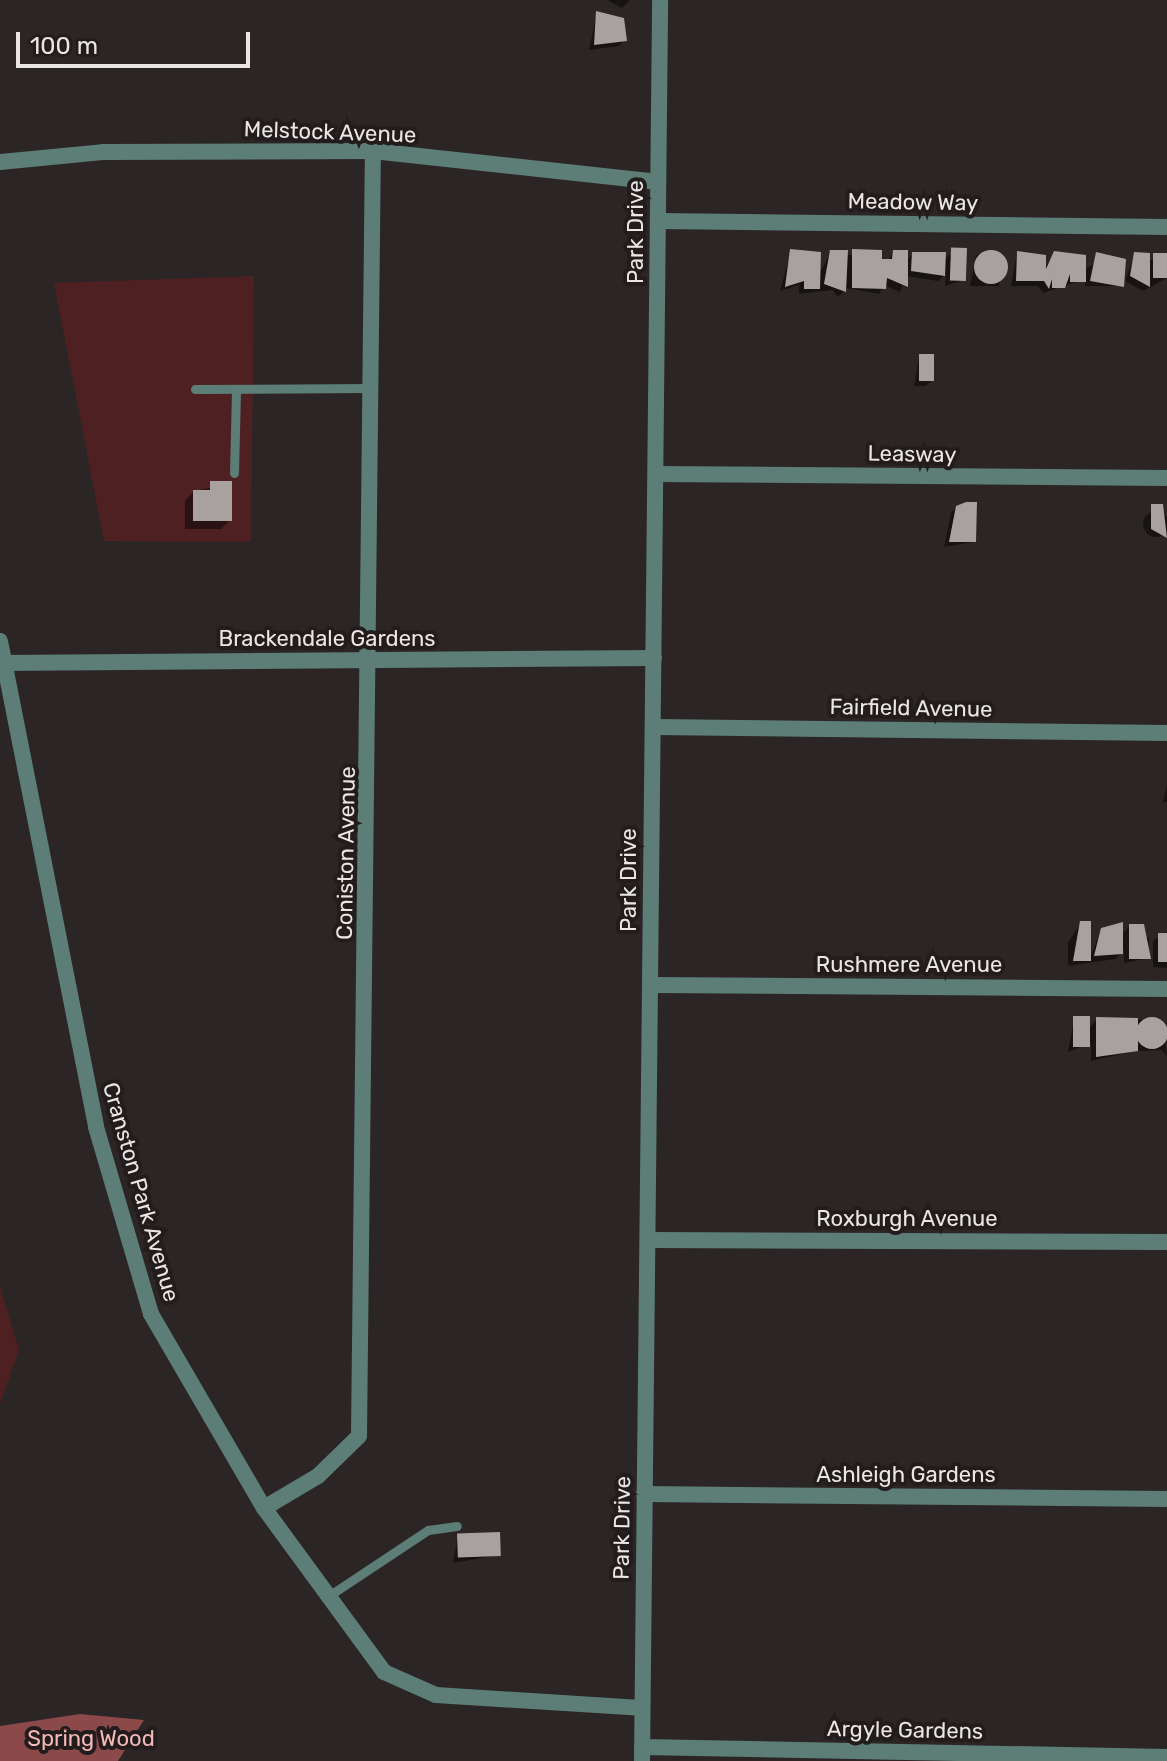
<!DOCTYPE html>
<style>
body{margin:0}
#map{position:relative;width:1167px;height:1761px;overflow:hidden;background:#2c2525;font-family:Rubik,sans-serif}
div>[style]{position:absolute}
.green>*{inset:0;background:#4f2022}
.forest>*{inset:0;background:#8b494a}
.shadow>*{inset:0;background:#0007}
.round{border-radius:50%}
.building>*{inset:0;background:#a9a1a0;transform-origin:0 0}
.service>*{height:9px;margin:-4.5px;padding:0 4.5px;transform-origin:4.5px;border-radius:4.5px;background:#5c7e76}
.minor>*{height:16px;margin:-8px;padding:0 8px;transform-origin:8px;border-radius:8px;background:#5c7e76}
span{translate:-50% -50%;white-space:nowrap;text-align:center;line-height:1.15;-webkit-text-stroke:8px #221c1c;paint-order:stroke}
.street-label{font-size:22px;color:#ebe6e6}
.park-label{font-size:22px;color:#f5b8b7}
.scale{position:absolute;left:16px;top:32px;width:234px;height:36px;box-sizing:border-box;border:4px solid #ebe6e6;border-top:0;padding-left:10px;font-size:24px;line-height:28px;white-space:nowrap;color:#ebe6e6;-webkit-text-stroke:6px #221c1c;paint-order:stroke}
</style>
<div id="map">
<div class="green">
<div style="clip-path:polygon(254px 276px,251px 542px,104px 541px,54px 283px)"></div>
<div style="clip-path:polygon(0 1286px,19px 1350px,0 1404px)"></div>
</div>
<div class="forest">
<div style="clip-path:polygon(80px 1714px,144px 1720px,118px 1761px,0 1761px,0 1726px)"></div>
</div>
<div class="shadow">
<div style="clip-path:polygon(607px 0,630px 0,622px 8px)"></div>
<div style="clip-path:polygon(597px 13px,624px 40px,619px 46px,589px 50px)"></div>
<div style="clip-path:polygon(791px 251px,819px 274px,831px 252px,888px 261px,893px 252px,906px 260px,913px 254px,944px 260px,952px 253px,964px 280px,945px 286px,946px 274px,938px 281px,906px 276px,900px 292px,884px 285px,879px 294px,847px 288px,838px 297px,832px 290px,799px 294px,799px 285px,780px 291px)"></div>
<div style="clip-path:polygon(1017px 253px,1044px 269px,1054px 253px,1084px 270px,1109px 255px,1124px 260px,1122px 286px,1085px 286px,1085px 279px,1043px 293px,1038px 286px,1011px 286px)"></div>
<div style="clip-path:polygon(1135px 254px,1148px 261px,1167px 255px,1167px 278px,1143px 291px,1125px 281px)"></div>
<div style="clip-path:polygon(976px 255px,1004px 257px,999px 286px,970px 286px)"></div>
<div style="clip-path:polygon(919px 356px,932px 380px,926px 386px,914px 386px)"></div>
<div style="clip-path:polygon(230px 484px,230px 520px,221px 529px,185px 529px,185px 501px,194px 491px)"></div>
<div style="clip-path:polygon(957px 507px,974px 542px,944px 547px,951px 513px)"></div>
<div class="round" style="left:1143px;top:511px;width:26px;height:26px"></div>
<div style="clip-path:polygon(1167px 784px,1167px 802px,1163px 802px)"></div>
<div style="clip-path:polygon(1081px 923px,1090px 957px,1102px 929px,1121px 935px,1130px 926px,1149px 938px,1149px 958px,1124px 963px,1124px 950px,1115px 959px,1068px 966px,1068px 942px)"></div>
<div style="clip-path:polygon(1167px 932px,1167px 968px,1153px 967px,1153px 941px)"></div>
<div style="clip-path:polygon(1074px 1018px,1088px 1029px,1097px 1019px,1162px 1020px,1167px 1056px,1162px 1050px,1135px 1051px,1091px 1061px,1091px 1043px,1068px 1052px)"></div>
<div style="clip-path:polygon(458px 1536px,499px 1555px,453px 1563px)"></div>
</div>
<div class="building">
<div style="clip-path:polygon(596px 11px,624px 18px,627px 41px,594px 45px)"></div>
<div style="left:967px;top:248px;width:33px;height:16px;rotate:92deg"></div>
<div style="clip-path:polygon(790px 249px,821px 252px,820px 289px,804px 289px,804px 281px,785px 287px)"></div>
<div style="clip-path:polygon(852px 249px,882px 250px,882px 259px,892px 259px,893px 250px,908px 250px,908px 287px,887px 278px,886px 289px,852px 288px)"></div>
<div style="clip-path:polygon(830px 250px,848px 250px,846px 292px,824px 284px)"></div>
<div class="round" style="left:974px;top:250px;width:34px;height:34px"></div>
<div style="clip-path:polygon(1017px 251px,1046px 255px,1046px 269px,1054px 251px,1086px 255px,1086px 282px,1070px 282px,1070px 274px,1065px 288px,1052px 288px,1052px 279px,1049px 289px,1044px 281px,1016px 281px)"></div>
<div style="clip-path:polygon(912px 252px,946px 252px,945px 276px,911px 271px)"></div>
<div style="clip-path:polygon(1096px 252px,1126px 259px,1124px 287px,1090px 281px)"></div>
<div style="clip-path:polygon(1134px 252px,1150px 253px,1150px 287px,1130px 276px)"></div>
<div style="left:1153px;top:253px;width:14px;height:25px"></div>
<div style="left:919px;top:354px;width:15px;height:27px"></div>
<div style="clip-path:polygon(210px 481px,232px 481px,232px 521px,193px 521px,193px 490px,210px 490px)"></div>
<div style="clip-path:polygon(966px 502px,977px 502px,976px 542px,949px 542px,956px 506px)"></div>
<div style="clip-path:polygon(1151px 504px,1163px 504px,1167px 538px,1151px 529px)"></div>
<div style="clip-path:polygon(1080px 921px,1091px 921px,1091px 961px,1073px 961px)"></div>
<div style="clip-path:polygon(1123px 922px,1123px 954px,1094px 956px,1101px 928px)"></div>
<div style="clip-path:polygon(1129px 924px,1144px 924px,1151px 959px,1129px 959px)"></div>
<div style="left:1158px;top:933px;width:9px;height:29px"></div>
<div style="left:1073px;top:1016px;width:17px;height:31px"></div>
<div style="clip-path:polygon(1096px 1017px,1138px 1018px,1138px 1051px,1096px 1057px)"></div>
<div class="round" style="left:1136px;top:1017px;width:32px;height:32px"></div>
<div style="left:500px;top:1532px;width:24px;height:43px;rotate:88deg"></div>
</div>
<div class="service">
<div style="left:195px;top:389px;width:176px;rotate:-0.3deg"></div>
<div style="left:234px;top:473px;width:84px;rotate:-88.6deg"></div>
<div style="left:330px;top:1595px;width:118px;rotate:-33.6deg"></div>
<div style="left:428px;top:1530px;width:29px;rotate:-8deg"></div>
</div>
<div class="minor">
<div style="left:0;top:162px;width:103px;rotate:-5.5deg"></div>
<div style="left:103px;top:152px;width:270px;rotate:-0.2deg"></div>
<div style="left:373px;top:151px;width:287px;rotate:6.2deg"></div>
<div style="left:659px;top:221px;width:508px;rotate:0.68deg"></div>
<div style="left:656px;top:474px;width:511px;rotate:0.45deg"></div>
<div style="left:0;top:641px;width:495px;rotate:78.8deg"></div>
<div style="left:96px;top:1127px;width:195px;rotate:73.6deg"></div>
<div style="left:151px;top:1314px;width:225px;rotate:59.8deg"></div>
<div style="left:264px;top:1508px;width:203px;rotate:53.8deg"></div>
<div style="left:384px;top:1672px;width:57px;rotate:23.9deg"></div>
<div style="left:436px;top:1695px;width:205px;rotate:3.6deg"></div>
<div style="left:0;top:663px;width:654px;rotate:-0.44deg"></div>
<div style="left:654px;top:727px;width:513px;rotate:0.67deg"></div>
<div style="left:651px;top:985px;width:516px;rotate:0.44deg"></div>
<div style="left:648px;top:1240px;width:519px;rotate:0.22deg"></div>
<div style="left:644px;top:1494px;width:523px;rotate:0.55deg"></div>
<div style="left:264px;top:1508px;width:63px;rotate:-30.7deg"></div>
<div style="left:318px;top:1476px;width:57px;rotate:-44.3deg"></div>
<div style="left:359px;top:1436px;width:1285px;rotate:-89.38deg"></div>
<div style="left:642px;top:1747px;width:525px;rotate:1.09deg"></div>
<div style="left:642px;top:1761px;width:1761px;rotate:-89.41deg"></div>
</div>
<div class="street-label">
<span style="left:330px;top:132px;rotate:2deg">Melstock Avenue</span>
<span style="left:913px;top:202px;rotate:1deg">Meadow Way</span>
<span style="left:636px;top:232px;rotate:-90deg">Park Drive</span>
<span style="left:912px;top:454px;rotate:1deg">Leasway</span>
<span style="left:327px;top:639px">Brackendale Gardens</span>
<span style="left:911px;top:708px;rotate:1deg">Fairfield Avenue</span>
<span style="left:346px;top:853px;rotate:-89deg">Coniston Avenue</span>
<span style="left:629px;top:880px;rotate:-90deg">Park Drive</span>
<span style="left:909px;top:965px">Rushmere Avenue</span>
<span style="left:141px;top:1192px;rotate:74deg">Cranston Park Avenue</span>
<span style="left:907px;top:1219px">Roxburgh Avenue</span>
<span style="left:906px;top:1475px">Ashleigh Gardens</span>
<span style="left:622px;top:1528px;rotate:-89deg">Park Drive</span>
<span style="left:905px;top:1730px;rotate:1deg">Argyle Gardens</span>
</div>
<div class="park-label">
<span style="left:91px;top:1739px">Spring Wood</span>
</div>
<div class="scale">100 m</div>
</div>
